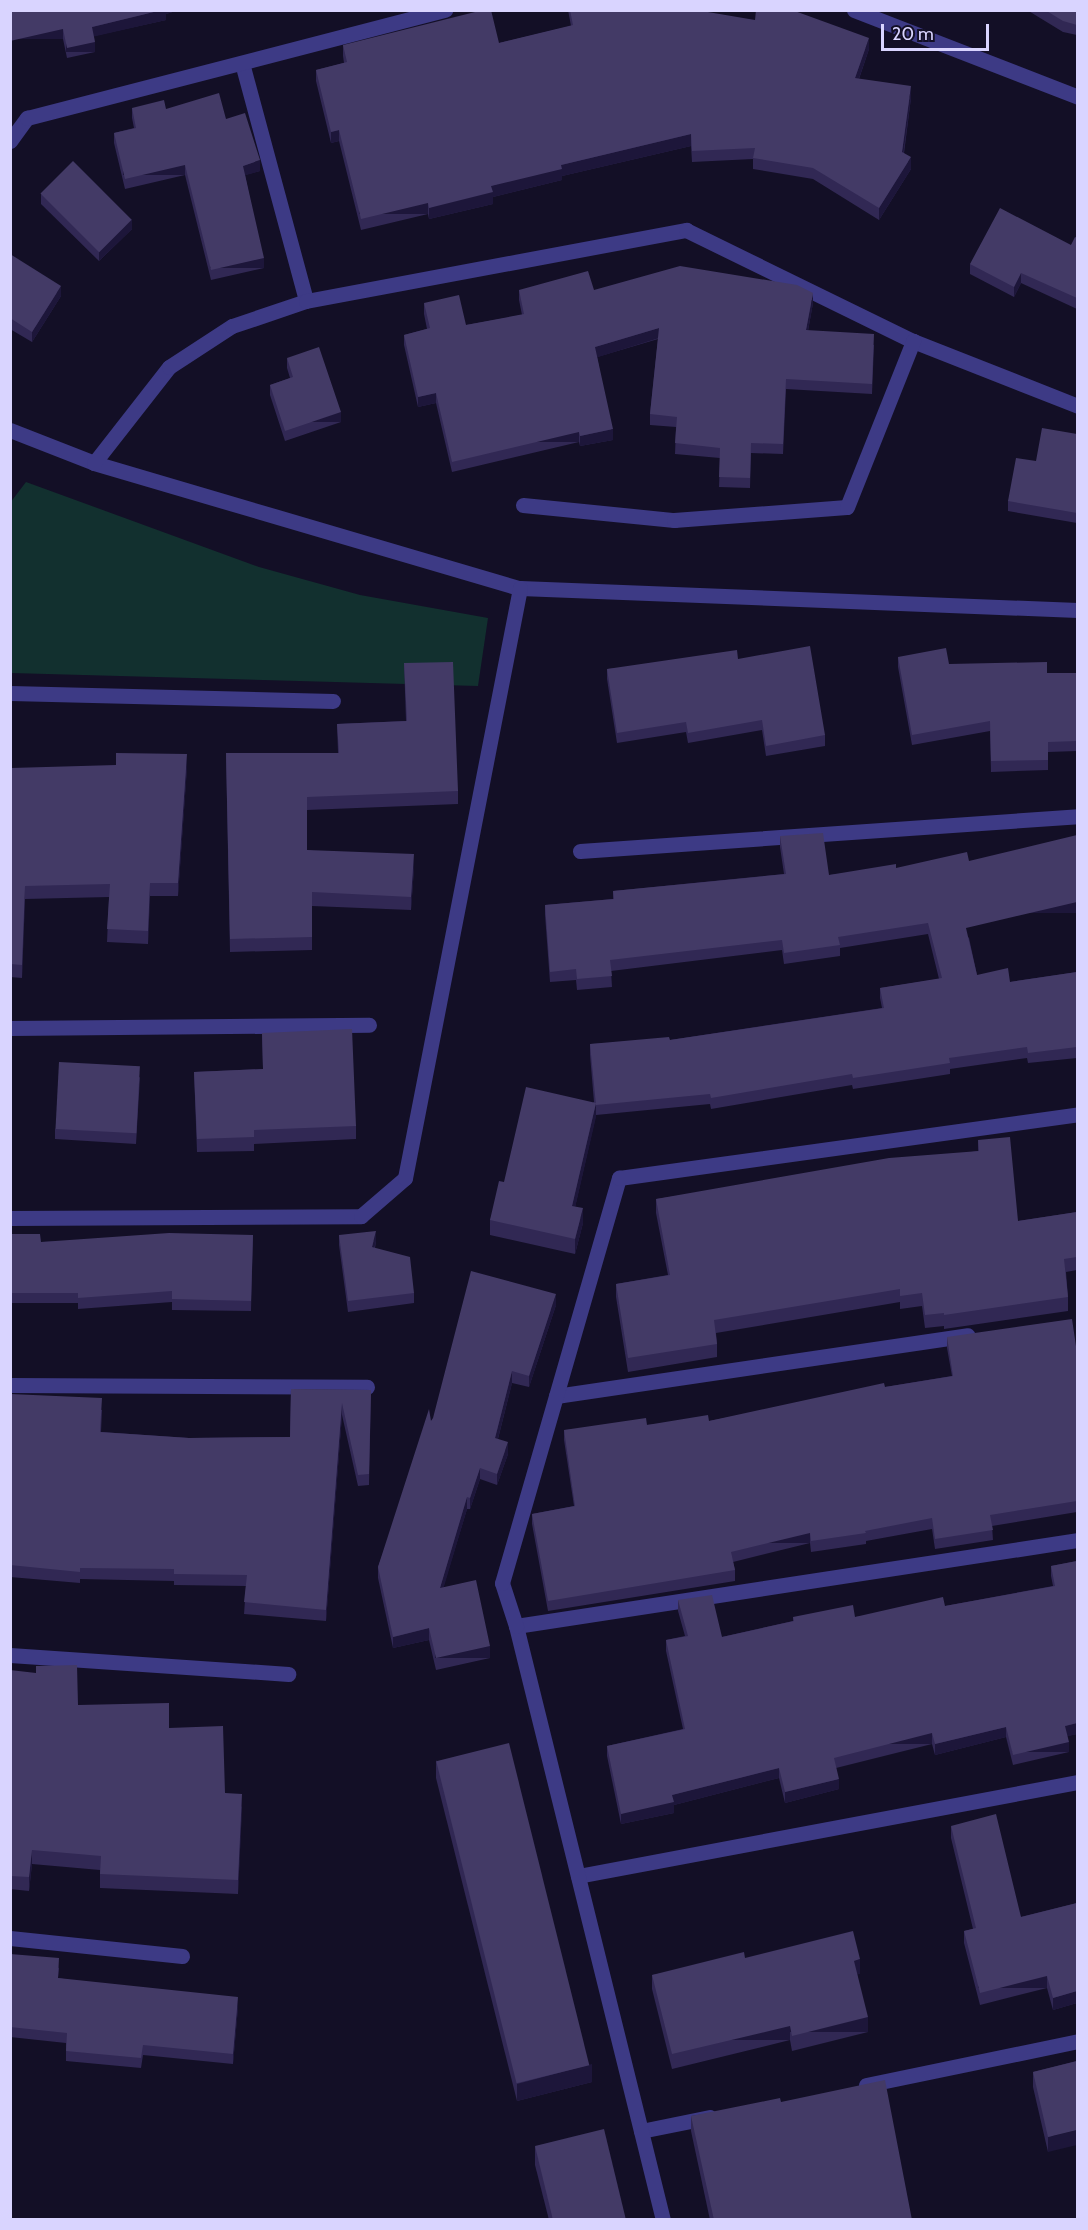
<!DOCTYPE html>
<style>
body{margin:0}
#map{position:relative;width:1088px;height:2230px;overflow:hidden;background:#130f26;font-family:Cabin,sans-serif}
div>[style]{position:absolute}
.green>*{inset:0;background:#12302f}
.street>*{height:15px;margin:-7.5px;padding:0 7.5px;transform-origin:7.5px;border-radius:7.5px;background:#3d3a85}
.wall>*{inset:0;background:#312854}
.shaded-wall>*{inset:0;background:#1d163a;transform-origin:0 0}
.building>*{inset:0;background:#433a66;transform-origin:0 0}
span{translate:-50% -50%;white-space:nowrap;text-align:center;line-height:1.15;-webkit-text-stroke:4.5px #130f26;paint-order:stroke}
.frame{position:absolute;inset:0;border:12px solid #d9d4ff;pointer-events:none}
.scale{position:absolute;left:881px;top:24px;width:108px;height:27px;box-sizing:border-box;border:3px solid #d9d4ff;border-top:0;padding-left:8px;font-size:18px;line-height:21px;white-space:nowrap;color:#d9d4ff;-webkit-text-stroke:4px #130f26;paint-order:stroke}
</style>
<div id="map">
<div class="green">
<div style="clip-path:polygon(26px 482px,259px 567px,360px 595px,488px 618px,478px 686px,11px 673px,10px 503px)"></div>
</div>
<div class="street">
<div style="left:854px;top:10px;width:240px;rotate:21.2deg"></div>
<div style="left:242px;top:63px;width:246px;rotate:74.9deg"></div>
<div style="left:10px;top:141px;width:29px;rotate:-54deg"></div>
<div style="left:27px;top:118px;width:432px;rotate:-14.5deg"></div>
<div style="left:10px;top:430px;width:90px;rotate:21.4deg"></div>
<div style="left:94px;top:463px;width:444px;rotate:16.4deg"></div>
<div style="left:520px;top:588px;width:558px;rotate:2.26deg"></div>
<div style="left:94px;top:463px;width:122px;rotate:-52deg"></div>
<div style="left:169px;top:367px;width:75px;rotate:-33.1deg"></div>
<div style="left:232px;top:326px;width:78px;rotate:-18.7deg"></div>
<div style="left:306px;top:301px;width:387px;rotate:-10.6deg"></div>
<div style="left:686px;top:230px;width:253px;rotate:26.1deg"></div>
<div style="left:913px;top:341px;width:177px;rotate:21.5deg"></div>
<div style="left:523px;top:505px;width:152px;rotate:5.7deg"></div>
<div style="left:674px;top:520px;width:173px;rotate:-4.3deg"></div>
<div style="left:847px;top:507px;width:179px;rotate:-68.3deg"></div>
<div style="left:10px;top:693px;width:323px;rotate:1.4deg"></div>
<div style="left:580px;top:851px;width:499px;rotate:-4deg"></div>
<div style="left:10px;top:1028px;width:359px;rotate:-0.5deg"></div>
<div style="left:10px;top:1218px;width:351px;rotate:-0.3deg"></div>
<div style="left:361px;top:1216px;width:58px;rotate:-40.8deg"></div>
<div style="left:405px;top:1178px;width:601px;rotate:-78.97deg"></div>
<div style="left:10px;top:1385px;width:357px;rotate:0.3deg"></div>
<div style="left:556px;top:1396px;width:416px;rotate:-8.4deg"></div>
<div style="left:516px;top:1626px;width:569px;rotate:-8.7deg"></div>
<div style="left:10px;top:1655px;width:279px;rotate:3.9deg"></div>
<div style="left:578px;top:1876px;width:509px;rotate:-10.65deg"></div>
<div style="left:10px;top:1938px;width:173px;rotate:6deg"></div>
<div style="left:866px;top:2085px;width:217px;rotate:-11.7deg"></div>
<div style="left:641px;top:2131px;width:70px;rotate:-11.5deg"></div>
<div style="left:663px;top:2220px;width:612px;rotate:-103.9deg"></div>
<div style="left:516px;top:1626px;width:45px;rotate:-108deg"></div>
<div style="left:502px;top:1583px;width:422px;rotate:-73.9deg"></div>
<div style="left:619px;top:1178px;width:463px;rotate:-7.9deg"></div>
</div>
<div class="wall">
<div style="clip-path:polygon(10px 10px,179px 10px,166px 14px,166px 20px,94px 36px,95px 52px,67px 58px,63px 39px)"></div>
<div style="clip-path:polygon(568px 10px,696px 10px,869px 49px,859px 79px,911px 98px,904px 153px,911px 169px,879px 220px,813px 179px,753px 169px,753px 159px,692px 162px,691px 146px,562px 176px,562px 180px,493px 197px,493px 204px,429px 219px,428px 214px,361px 230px,339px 141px,331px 143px,316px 81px,316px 70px,344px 63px,343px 56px,343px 45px,499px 43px,571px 26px)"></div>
<div style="clip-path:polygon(1027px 10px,1077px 10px,1077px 35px,1063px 32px)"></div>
<div style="clip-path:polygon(132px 108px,166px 109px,226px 119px,260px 171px,245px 175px,264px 268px,211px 280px,185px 175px,125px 189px,114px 143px,114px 133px,134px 128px,132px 118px)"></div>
<div style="clip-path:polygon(41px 194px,132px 229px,99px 261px,41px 204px)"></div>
<div style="clip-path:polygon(1077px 238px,1077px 309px,1021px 283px,1014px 297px,970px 274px,970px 264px,1071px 245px)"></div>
<div style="clip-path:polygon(10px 254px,61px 296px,32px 342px,10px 329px)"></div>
<div style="clip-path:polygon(519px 290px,594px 290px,813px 303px,808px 331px,874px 345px,872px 394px,786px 389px,783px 454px,751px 453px,750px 488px,719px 487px,720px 458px,675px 454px,676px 427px,650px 425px,650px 414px,658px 339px,597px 357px,613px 440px,580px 446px,579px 442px,452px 472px,436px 403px,418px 407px,404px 345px,404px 335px,427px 329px,424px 314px,424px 303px,466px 325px,522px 315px,519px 300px)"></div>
<div style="clip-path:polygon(287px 358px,341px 422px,285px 441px,270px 395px,270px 385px,290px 378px,287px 368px)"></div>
<div style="clip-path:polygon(1077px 434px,1077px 523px,1008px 511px,1008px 501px,1036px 461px)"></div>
<div style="clip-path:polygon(898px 657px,949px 664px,1047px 673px,1077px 673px,1077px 751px,1048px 752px,1048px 770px,991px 772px,990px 731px,912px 745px,898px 667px)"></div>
<div style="clip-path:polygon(738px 659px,825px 735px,825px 746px,766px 756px,762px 730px,688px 743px,686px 732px,617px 743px,607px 679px,607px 669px)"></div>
<div style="clip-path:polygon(404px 663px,458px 791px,458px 804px,307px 810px,307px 850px,414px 868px,411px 910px,312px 906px,312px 950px,230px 952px,226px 753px,338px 753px,337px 724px,406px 721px)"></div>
<div style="clip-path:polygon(187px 767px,178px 896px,150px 896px,148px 944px,107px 942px,109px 897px,25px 899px,22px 978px,10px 977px,10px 820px)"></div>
<div style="clip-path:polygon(780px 836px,829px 875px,896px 868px,969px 938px,977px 975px,1010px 982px,1077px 972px,1077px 1058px,1028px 1063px,1027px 1058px,950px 1069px,950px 1074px,853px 1089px,852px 1085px,711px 1109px,710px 1104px,596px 1115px,575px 1207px,583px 1223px,575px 1254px,490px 1235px,490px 1220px,504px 1182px,594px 1102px,590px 1055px,590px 1044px,670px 1040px,882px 1008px,880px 998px,880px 988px,939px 979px,928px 934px,840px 948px,840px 956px,784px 964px,782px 950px,611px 971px,612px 987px,577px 990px,576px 980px,550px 982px,545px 915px,545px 905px,613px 899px,613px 891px,784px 874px,780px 847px)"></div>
<div style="clip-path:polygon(262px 1033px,356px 1126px,356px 1139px,254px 1144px,254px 1151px,197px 1152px,194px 1072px,263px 1069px)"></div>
<div style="clip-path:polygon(140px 1077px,136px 1144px,55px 1139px,55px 1129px)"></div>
<div style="clip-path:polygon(978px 1140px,1018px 1221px,1077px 1212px,1077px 1270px,1066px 1272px,1068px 1297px,1068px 1311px,944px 1329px,944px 1326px,925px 1328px,922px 1306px,900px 1309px,900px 1302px,716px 1333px,717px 1344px,717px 1357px,628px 1372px,616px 1297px,616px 1284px,668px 1275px,656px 1213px,656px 1199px,978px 1151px)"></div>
<div style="clip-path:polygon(10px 1234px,41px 1242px,253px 1235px,251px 1311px,172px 1310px,172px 1302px,78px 1309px,78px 1303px,10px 1303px)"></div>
<div style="clip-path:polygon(339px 1235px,376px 1241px,375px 1248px,414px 1293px,414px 1303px,348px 1312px,339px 1245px)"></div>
<div style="clip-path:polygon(556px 1305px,529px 1387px,512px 1383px,498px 1439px,508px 1454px,497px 1485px,480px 1479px,470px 1509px,467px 1509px,443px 1588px,490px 1658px,436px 1670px,429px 1640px,393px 1648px,378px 1578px,378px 1567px,431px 1421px)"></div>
<div style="clip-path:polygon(947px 1337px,1077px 1353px,1077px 1512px,992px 1526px,993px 1540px,935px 1549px,932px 1529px,866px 1541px,866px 1544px,811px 1552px,810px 1543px,733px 1562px,735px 1570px,735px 1581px,548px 1611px,532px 1524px,532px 1514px,574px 1506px,564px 1440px,564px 1430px,709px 1421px,885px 1387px,952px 1376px,947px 1348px)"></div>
<div style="clip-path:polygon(291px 1389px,371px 1390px,369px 1485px,358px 1486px,342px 1415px,326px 1621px,244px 1614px,246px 1586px,174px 1585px,174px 1581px,80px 1579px,80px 1583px,10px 1577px,10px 1394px,102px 1410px,101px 1432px,189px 1438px,290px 1437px)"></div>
<div style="clip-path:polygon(1077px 1561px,1077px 1734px,1067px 1736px,1069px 1752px,1013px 1765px,1006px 1737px,935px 1755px,932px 1744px,836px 1768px,839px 1789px,785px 1803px,779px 1778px,674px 1805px,674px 1813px,621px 1824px,607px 1756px,607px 1746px,683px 1729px,666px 1651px,666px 1640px,685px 1636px,678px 1611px,678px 1600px,722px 1637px,793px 1621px,793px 1617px,855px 1617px,945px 1606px,1053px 1586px,1051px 1576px,1051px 1566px)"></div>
<div style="clip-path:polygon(10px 1670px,78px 1705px,169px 1728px,225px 1793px,242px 1807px,238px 1894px,100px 1888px,100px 1870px,32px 1864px,29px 1891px,10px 1889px)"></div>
<div style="clip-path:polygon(436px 1760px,592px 2082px,517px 2101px,436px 1778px)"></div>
<div style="clip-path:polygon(951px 1826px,1021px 1917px,1077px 1903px,1077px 2003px,1053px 2010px,1047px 1988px,980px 2005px,964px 1943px,964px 1931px,973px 1929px,951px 1838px)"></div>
<div style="clip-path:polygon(10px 1954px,59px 1968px,58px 1978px,238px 2007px,233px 2064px,143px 2055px,141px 2068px,66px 2061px,66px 2043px,10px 2037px)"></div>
<div style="clip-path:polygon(745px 1958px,860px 1974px,857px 1974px,868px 2032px,792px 2051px,790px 2040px,672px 2069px,652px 1989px,652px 1975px)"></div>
<div style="clip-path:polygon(1077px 2061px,1048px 2152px,1033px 2087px,1033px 2072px)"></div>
<div style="clip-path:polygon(781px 2102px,912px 2220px,710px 2220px,691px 2131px,691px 2116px)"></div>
<div style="clip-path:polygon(535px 2146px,626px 2220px,549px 2220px,535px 2165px)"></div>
</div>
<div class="shaded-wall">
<div style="clip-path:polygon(162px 10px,179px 10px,166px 14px,166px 20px,92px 37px,92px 27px)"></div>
<div style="left:63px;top:29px;width:10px;height:54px;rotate:90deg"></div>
<div style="clip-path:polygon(869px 38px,869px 49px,855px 90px,855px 78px)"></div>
<div style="left:95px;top:42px;width:10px;height:29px;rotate:90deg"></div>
<div style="clip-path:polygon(911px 86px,911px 98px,902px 163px,902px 152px)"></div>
<div style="clip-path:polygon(339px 130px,339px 141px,331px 143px,331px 132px)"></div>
<div style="clip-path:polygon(691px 134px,691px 146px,562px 176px,562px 180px,493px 197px,493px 204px,429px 219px,429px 208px,491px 186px,561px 165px)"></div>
<div style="clip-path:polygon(911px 157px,911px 169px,879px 220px,879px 208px)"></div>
<div style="clip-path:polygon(260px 160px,260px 171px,243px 176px,243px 166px)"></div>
<div style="left:185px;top:165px;width:10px;height:62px;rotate:90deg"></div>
<div style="left:428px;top:203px;width:11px;height:69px;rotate:90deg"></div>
<div style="clip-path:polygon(132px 219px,132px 229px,99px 261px,99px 251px)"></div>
<div style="left:264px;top:258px;width:10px;height:54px;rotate:90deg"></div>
<div style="clip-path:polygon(1021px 273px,1021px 283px,1014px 297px,1014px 287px)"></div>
<div style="clip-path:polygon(61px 286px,61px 296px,32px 342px,32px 332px)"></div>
<div style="clip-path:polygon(813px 293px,813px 303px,806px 341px,806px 330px)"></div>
<div style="clip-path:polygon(659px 328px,659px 338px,595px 358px,595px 347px)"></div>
<div style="clip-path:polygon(436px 393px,436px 403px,418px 407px,418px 397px)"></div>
<div style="left:341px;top:412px;width:10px;height:59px;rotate:90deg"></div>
<div style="clip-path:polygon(613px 429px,613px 440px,580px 446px,580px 436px)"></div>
<div style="left:579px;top:432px;width:10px;height:130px;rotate:90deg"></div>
<div style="clip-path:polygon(187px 754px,187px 767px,178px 896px,178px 883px)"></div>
<div style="clip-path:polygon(414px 854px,414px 868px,411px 910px,411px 897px)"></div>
<div style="clip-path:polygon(150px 883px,150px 896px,148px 944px,148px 931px)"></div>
<div style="clip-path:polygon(25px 886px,25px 899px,22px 978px,22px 965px)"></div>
<div style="left:1077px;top:902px;width:11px;height:114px;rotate:90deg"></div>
<div style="clip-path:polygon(596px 1103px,596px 1117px,572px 1221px,572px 1206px)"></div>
<div style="clip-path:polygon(583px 1208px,583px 1223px,575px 1254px,575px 1239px)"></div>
<div style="clip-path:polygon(376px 1231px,376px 1241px,372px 1257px,372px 1247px)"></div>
<div style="clip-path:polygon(556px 1294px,556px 1305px,529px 1387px,529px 1376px)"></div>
<div style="clip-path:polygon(512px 1371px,512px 1383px,495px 1450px,495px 1438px)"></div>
<div style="clip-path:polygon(342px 1403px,342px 1415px,326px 1621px,326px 1610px)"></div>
<div style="clip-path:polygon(508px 1442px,508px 1454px,497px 1485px,497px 1474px)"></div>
<div style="clip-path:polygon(480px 1468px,480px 1479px,470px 1509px,470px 1498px)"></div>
<div style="clip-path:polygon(467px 1497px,467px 1509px,440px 1600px,440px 1588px)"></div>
<div style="left:810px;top:1533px;width:10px;height:81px;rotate:90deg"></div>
<div style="clip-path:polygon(429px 1628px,429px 1640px,393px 1648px,393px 1637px)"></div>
<div style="left:490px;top:1646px;width:12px;height:55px;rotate:90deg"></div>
<div style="clip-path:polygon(1077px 1723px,1077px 1734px,1065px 1737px,1065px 1726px)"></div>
<div style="clip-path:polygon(1006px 1727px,1006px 1737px,935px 1755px,935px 1744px)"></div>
<div style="left:932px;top:1733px;width:11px;height:101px;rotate:90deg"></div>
<div style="left:1069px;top:1742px;width:10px;height:57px;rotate:90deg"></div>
<div style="clip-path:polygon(779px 1768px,779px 1778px,674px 1805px,674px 1813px,621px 1824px,621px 1814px,672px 1795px)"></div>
<div style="clip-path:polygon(839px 1779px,839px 1789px,785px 1803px,785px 1792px)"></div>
<div style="clip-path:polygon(242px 1794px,242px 1807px,238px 1894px,238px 1880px)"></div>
<div style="clip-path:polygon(32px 1850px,32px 1864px,29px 1891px,29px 1877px)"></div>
<div style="clip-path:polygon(860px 1959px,860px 1974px,854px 1975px,854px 1961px)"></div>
<div style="left:1047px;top:1976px;width:12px;height:69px;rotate:90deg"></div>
<div style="clip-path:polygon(1077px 1991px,1077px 2003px,1053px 2010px,1053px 1998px)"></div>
<div style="clip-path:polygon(238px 1997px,238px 2007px,233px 2064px,233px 2054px)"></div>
<div style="left:868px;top:2017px;width:15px;height:78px;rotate:90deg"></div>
<div style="left:790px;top:2026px;width:14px;height:121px;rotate:90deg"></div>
<div style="clip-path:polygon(592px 2064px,592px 2082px,517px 2101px,517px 2084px)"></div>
<div style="clip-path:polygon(1077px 2130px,1077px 2145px,1048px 2152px,1048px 2137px)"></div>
</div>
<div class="building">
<div style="clip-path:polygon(10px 10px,162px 10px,92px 27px,95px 42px,67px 48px,63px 29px,10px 41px)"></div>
<div style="clip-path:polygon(483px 10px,491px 10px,499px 43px,573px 25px,570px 10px,696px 10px,755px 20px,756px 10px,792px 10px,869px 38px,855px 78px,911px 86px,902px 152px,911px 157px,879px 208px,813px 168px,753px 158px,755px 148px,692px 151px,691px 134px,561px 165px,562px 169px,491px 186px,493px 192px,429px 208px,428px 203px,361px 219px,339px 130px,331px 132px,316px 70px,347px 62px,343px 45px)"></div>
<div style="clip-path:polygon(1045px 10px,1077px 10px,1077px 25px,1063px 21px)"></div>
<div style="clip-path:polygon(219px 93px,226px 119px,245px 113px,260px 160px,243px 166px,264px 258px,211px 270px,185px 165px,125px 179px,114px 133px,136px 128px,132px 108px,164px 100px,166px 109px)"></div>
<div style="left:73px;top:161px;width:83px;height:46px;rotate:45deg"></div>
<div style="clip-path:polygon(1000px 208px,1071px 245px,1075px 237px,1077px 238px,1077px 298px,1021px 273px,1014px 287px,970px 264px)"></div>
<div style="clip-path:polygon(10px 254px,61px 286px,32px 332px,10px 318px)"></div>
<div style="clip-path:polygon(680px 266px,797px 285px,813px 293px,806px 330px,874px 334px,872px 384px,786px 379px,783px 444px,751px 443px,750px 478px,719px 477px,720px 448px,675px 443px,677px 417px,650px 414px,659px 328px,595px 347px,613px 429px,580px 436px,579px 432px,452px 462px,436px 393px,418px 397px,404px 335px,430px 328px,424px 303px,459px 295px,466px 325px,524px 314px,519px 290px,588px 271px,594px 290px)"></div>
<div style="clip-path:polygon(319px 347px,341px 412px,285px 431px,270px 385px,293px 377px,287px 358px)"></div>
<div style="clip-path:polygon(1042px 428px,1077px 434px,1077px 513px,1008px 501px,1016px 458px,1036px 461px)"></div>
<div style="clip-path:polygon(810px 646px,825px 735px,766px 746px,762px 720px,688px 733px,686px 722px,617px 733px,607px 669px,737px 650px,738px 659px)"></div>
<div style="clip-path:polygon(946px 648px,949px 664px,1047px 662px,1047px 673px,1077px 673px,1077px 741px,1048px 742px,1048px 760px,991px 761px,990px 721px,912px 735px,898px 657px)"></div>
<div style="clip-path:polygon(453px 662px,458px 791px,307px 797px,307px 850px,414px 854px,411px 897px,312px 892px,312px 937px,230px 939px,226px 753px,339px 753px,337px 724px,407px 721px,404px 663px)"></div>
<div style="clip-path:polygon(116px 753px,187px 754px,178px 883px,150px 883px,148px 931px,107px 929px,110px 884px,25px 886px,22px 965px,10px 964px,10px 820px,12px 820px,11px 768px,116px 765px)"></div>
<div style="clip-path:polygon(823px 833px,829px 875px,896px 864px,896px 868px,967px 852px,969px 861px,1077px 835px,1077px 902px,966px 928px,977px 975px,1008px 968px,1010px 982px,1077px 972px,1077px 1047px,1028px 1053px,1027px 1047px,949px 1058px,950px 1063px,853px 1078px,852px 1074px,711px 1098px,710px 1094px,596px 1105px,590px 1044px,669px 1037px,670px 1040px,884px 1008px,880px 988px,942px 978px,928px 923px,838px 937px,840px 945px,784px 953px,782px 940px,610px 960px,612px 976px,577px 979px,576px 969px,550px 972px,545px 905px,614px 899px,613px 891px,786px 874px,780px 836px)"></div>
<div style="clip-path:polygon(352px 1029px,356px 1126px,254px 1130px,254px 1137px,197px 1139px,194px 1072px,263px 1069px,262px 1033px)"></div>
<div style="left:59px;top:1062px;width:81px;height:67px;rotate:3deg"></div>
<div style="clip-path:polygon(526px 1087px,596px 1103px,572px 1206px,583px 1208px,575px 1239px,490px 1220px,499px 1181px,504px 1182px)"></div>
<div style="clip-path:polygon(1010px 1137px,1018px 1221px,1077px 1212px,1077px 1257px,1064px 1259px,1068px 1297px,944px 1315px,944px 1313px,925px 1315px,922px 1293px,900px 1296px,900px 1289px,714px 1320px,717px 1344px,628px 1358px,616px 1284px,670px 1275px,656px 1199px,889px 1158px,979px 1151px,978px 1140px)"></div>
<div style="clip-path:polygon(376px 1231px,372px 1247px,410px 1257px,414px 1293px,348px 1301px,339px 1235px)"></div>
<div style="clip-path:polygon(169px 1233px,253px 1235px,251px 1301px,172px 1299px,172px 1291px,78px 1298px,78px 1293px,10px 1293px,10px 1234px,40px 1234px,41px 1242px)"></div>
<div style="clip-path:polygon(471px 1271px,556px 1294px,529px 1376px,512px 1371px,495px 1438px,508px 1442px,497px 1474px,480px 1468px,470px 1498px,467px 1497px,440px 1588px,476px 1580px,490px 1646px,436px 1658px,429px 1628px,393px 1637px,378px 1567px,429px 1409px,431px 1421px,433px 1418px)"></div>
<div style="clip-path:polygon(1072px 1319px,1077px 1353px,1077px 1501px,990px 1515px,993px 1530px,935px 1539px,932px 1518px,865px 1531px,866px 1533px,811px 1541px,810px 1533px,731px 1552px,735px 1570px,548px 1601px,532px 1514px,575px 1506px,564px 1430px,646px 1418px,647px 1425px,708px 1415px,709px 1421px,884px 1383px,885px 1387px,953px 1376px,947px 1337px)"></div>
<div style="clip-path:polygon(291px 1389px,371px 1390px,369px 1474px,358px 1475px,342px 1403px,326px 1610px,244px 1602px,247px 1575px,174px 1574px,174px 1569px,80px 1568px,80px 1572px,10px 1565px,10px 1394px,102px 1398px,100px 1432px,189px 1438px,290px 1437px)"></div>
<div style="clip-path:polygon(1077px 1561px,1077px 1723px,1065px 1726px,1069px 1742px,1013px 1755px,1006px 1727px,935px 1744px,932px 1733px,834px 1758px,839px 1779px,785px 1792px,779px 1768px,672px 1795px,674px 1802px,621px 1814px,607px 1746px,685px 1729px,666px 1640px,688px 1636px,678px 1600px,712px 1595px,722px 1637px,794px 1621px,793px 1617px,853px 1605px,855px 1617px,943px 1597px,945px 1606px,1055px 1586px,1051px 1566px)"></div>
<div style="clip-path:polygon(77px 1665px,78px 1705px,169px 1703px,169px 1728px,223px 1726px,225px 1793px,242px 1794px,238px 1880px,100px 1874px,101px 1856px,32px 1850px,29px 1877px,10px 1876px,10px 1670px,36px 1673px,36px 1666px)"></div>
<div style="left:509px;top:1743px;width:332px;height:75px;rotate:76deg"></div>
<div style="clip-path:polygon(996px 1814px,1021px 1917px,1077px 1903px,1077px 1991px,1053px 1998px,1047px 1976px,980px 1993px,964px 1931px,976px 1928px,951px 1826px)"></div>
<div style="clip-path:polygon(853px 1931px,860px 1959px,854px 1961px,868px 2017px,792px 2036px,790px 2026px,672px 2054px,652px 1975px,744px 1952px,745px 1958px)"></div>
<div style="clip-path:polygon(10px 1954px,59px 1958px,58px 1978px,238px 1997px,233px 2054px,143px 2045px,141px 2058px,66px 2051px,67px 2033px,10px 2027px)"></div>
<div style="clip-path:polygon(1077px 2061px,1077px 2130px,1048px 2137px,1033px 2072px)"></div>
<div style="clip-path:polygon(885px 2080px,912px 2220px,714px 2220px,691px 2116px,780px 2098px,781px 2102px)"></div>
<div style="clip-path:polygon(604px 2129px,626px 2220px,553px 2220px,535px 2146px)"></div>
</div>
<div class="frame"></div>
<div class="scale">20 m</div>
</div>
